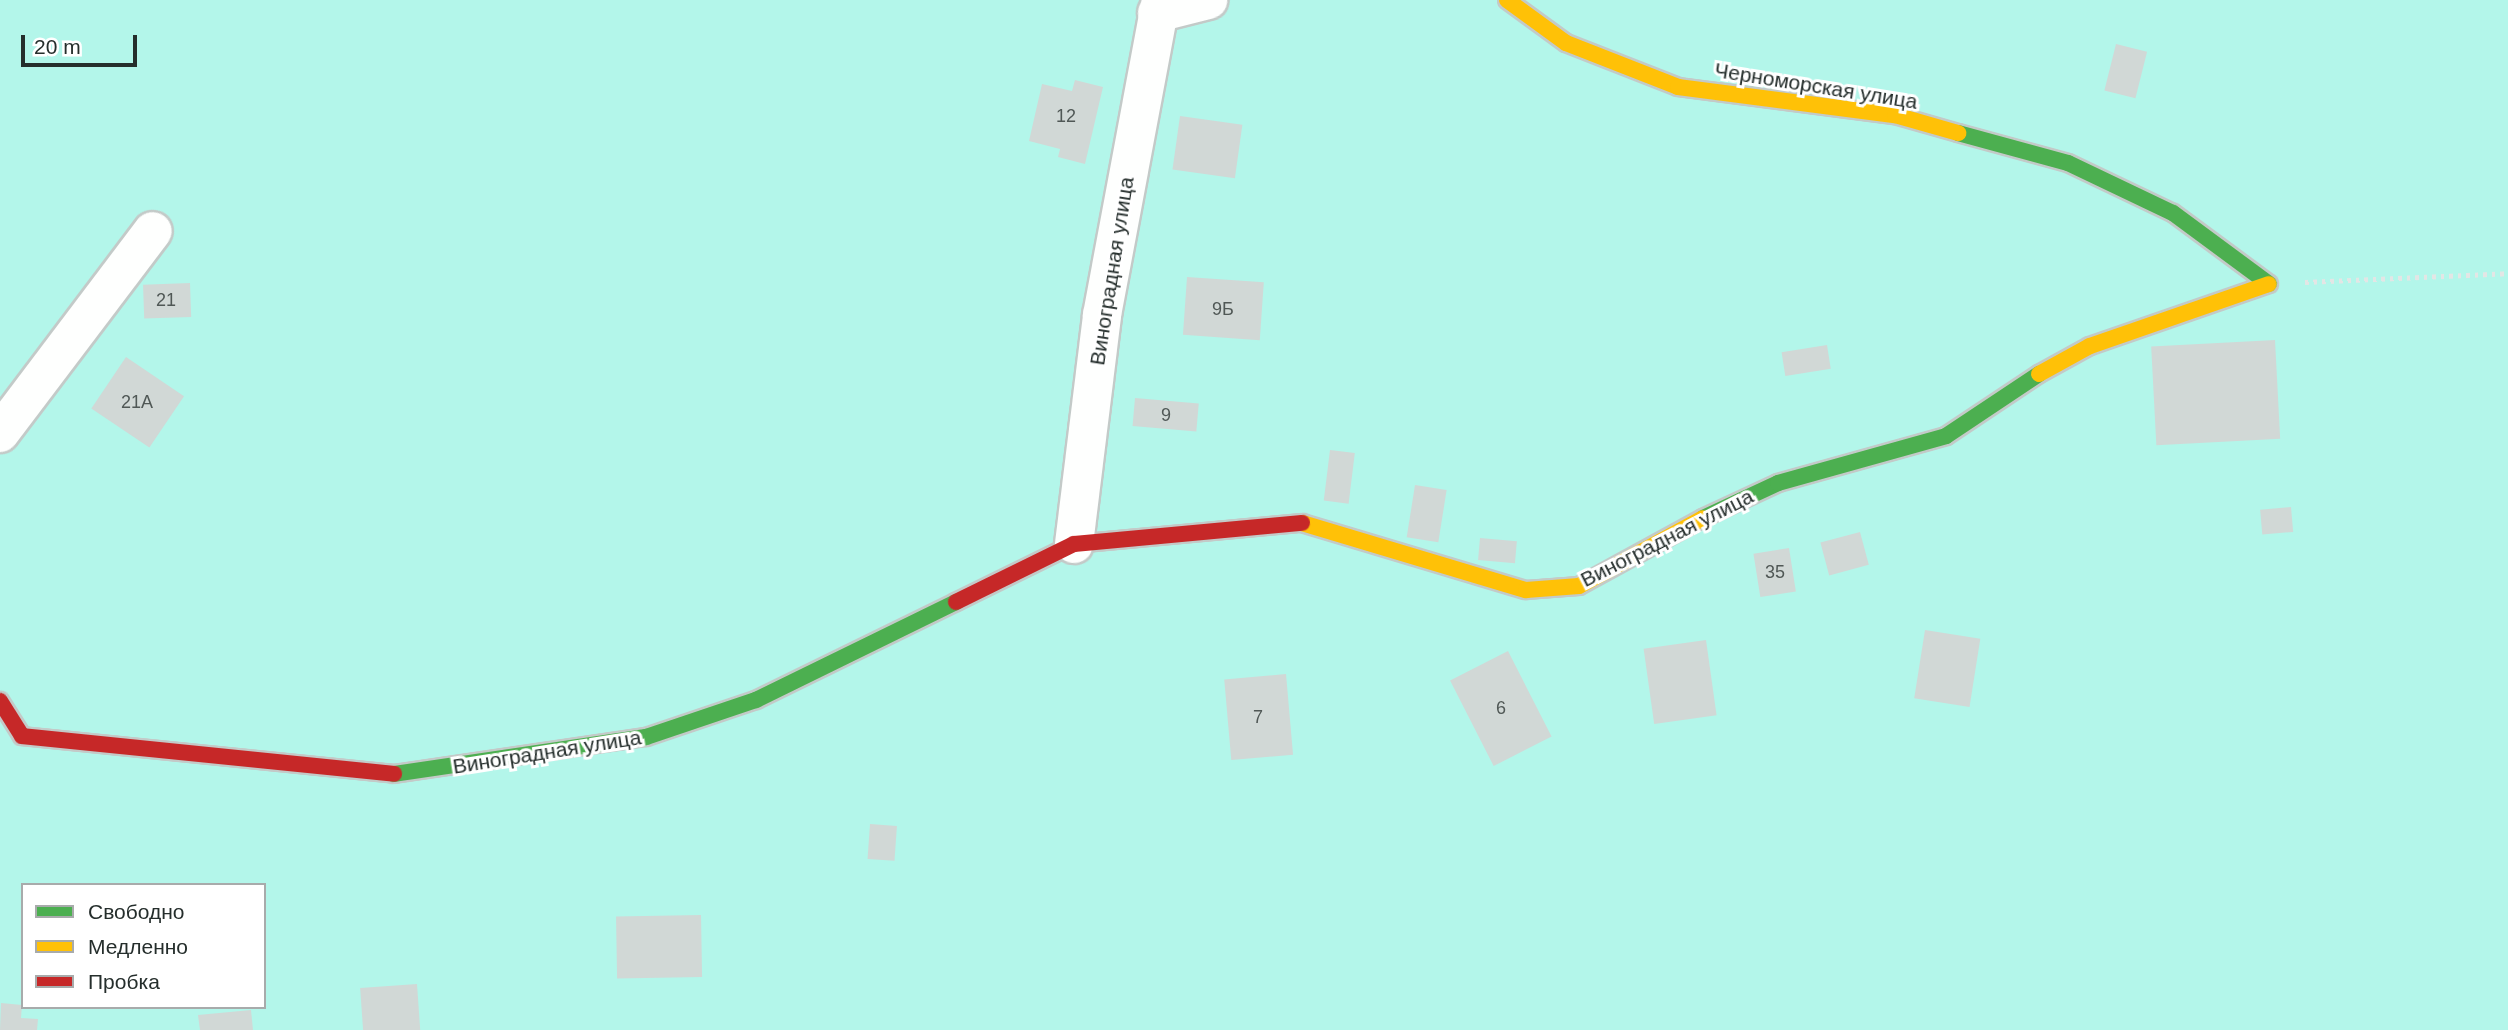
<!DOCTYPE html>
<meta charset="utf-8">
<style>
body{margin:0}
#map{position:relative;width:2508px;height:1030px;overflow:hidden;background:#f6fcfa;font-family:Helvetica,sans-serif}
div>[style]{position:absolute}
.green>*{inset:0;background:#b3f6ea}
.building>*{inset:0;background:#d1d8d6;transform-origin:0 0}
.path>*{height:4.5px;margin-top:-2.25px;transform-origin:0;background:repeating-linear-gradient(90deg,#e3e6e5 0 3.5px,transparent 0 8.5px)}
.roads{filter:drop-shadow(2px 0 #c3cac8) drop-shadow(-2px 0 #c3cac8) drop-shadow(0 2px #c3cac8) drop-shadow(0 -2px #c3cac8)}
.street>*{height:38px;margin:-19px;padding:0 19px;transform-origin:19px;border-radius:19px;background:#fefffe}
.fast>*{height:16px;margin:-8px;padding:0 8px;transform-origin:8px;border-radius:8px;background:#4caf50}
.slow>*{height:16px;margin:-8px;padding:0 8px;transform-origin:8px;border-radius:8px;background:#ffc107}
.jam>*{height:16px;margin:-8px;padding:0 8px;transform-origin:8px;border-radius:8px;background:#c62828}
span{translate:-50% -50%;white-space:nowrap;text-align:center;line-height:1.15;-webkit-text-stroke:6px #fff;paint-order:stroke}
.number-label{font-size:18px;color:#505856}
.number-label span{-webkit-text-stroke-width:0}
.street-label{font-size:21px;color:#252e2c}
.legend{position:absolute;left:21px;top:883px;width:245px;height:126px;box-sizing:border-box;background:#fff;border:2px solid #a8abab;margin:0;padding:9px 12px;list-style:none;font-size:21px;color:#252e2c}
.legend li{display:flex;align-items:center;gap:14px;height:35px}
.legend b{width:35px;border:2px solid #a8abab}
.scale{position:absolute;left:21px;top:35px;width:116px;height:32px;box-sizing:border-box;border:4px solid #252e2c;border-top:0;padding-left:9px;font-size:21px;line-height:24px;white-space:nowrap;color:#252e2c;-webkit-text-stroke:5px #fff;paint-order:stroke}
</style>
<div id="map">
<div class="green">
<div style="clip-path:polygon(evenodd,0 0,2508px 0,2508px 1030px,0 1030px,0 0,23px 885px,264px 885px,264px 1007px,23px 1007px,23px 885px)"></div>
</div>
<div class="building">
<div style="left:2116px;top:44px;width:32px;height:48px;rotate:14deg"></div>
<div style="clip-path:polygon(1075px 80px,1103px 87px,1085px 164px,1058px 157px,1060px 149px,1029px 141px,1042px 84px,1072px 91px)"></div>
<div style="left:1180px;top:116px;width:63px;height:54px;rotate:8deg"></div>
<div style="left:1187px;top:277px;width:77px;height:58px;rotate:4deg"></div>
<div style="left:190px;top:283px;width:34px;height:47px;rotate:88deg"></div>
<div style="left:2275px;top:340px;width:99px;height:124px;rotate:87deg"></div>
<div style="left:1827px;top:345px;width:24px;height:46px;rotate:81deg"></div>
<div style="left:126px;top:357px;width:70px;height:62px;rotate:34deg"></div>
<div style="left:1135px;top:398px;width:64px;height:28px;rotate:5deg"></div>
<div style="left:1330px;top:450px;width:25px;height:51px;rotate:7deg"></div>
<div style="left:1415px;top:485px;width:32px;height:53px;rotate:9deg"></div>
<div style="left:2291px;top:507px;width:25px;height:31px;rotate:85deg"></div>
<div style="left:1860px;top:532px;width:34px;height:41px;rotate:75deg"></div>
<div style="left:1480px;top:538px;width:37px;height:22px;rotate:5deg"></div>
<div style="left:1789px;top:548px;width:44px;height:36px;rotate:81deg"></div>
<div style="left:1925px;top:630px;width:56px;height:69px;rotate:9deg"></div>
<div style="left:1706px;top:640px;width:76px;height:63px;rotate:82deg"></div>
<div style="left:1508px;top:651px;width:96px;height:65px;rotate:63deg"></div>
<div style="left:1286px;top:674px;width:81px;height:62px;rotate:85deg"></div>
<div style="left:870px;top:824px;width:27px;height:35px;rotate:4deg"></div>
<div style="left:701px;top:915px;width:62px;height:85px;rotate:89deg"></div>
<div style="left:417px;top:984px;width:46px;height:57px;rotate:86deg"></div>
<div style="clip-path:polygon(1px 1003px,22px 1005px,21px 1018px,38px 1019px,37px 1030px,0 1030px)"></div>
<div style="clip-path:polygon(251px 1010px,253px 1030px,200px 1030px,198px 1015px)"></div>
</div>
<div class="path">
<div style="left:2305px;top:282px;width:203px;rotate:-2.5deg"></div>
</div>
<div class="roads">
<div class="street">
<div style="left:1157px;top:13px;width:53px;rotate:-14.3deg"></div>
<div style="left:0;top:433px;width:253px;rotate:-52.9deg"></div>
<div style="left:1074px;top:544px;width:231px;rotate:-83deg"></div>
<div style="left:1102px;top:315px;width:320px;rotate:-79.4deg"></div>
</div>
<div class="fast">
<div style="left:1958px;top:133px;width:114px;rotate:15.3deg"></div>
<div style="left:2068px;top:163px;width:116px;rotate:25.5deg"></div>
<div style="left:2173px;top:213px;width:119px;rotate:36.5deg"></div>
<div style="left:1703px;top:518px;width:83px;rotate:-25deg"></div>
<div style="left:1778px;top:483px;width:174px;rotate:-15.6deg"></div>
<div style="left:1946px;top:436px;width:112px;rotate:-33.7deg"></div>
<div style="left:394px;top:774px;width:255px;rotate:-8.4deg"></div>
<div style="left:646px;top:737px;width:116px;rotate:-18.6deg"></div>
<div style="left:756px;top:700px;width:223px;rotate:-26.1deg"></div>
</div>
<div class="slow">
<div style="left:1507px;top:0;width:73px;rotate:36.1deg"></div>
<div style="left:1566px;top:43px;width:120px;rotate:21.4deg"></div>
<div style="left:1678px;top:87px;width:219px;rotate:7.4deg"></div>
<div style="left:1895px;top:115px;width:66px;rotate:15.9deg"></div>
<div style="left:2039px;top:374px;width:58px;rotate:-28.8deg"></div>
<div style="left:2090px;top:346px;width:189px;rotate:-19.1deg"></div>
<div style="left:1302px;top:523px;width:234px;rotate:16.7deg"></div>
<div style="left:1526px;top:590px;width:53px;rotate:-4.3deg"></div>
<div style="left:1579px;top:586px;width:141px;rotate:-28.7deg"></div>
</div>
<div class="jam">
<div style="left:956px;top:602px;width:131px;rotate:-26.2deg"></div>
<div style="left:1074px;top:544px;width:229px;rotate:-5.3deg"></div>
<div style="left:0;top:701px;width:41px;rotate:57.8deg"></div>
<div style="left:22px;top:736px;width:374px;rotate:5.8deg"></div>
</div>
</div>
<div class="number-label">
<span style="left:1066px;top:116px">12</span>
<span style="left:166px;top:300px">21</span>
<span style="left:1223px;top:309px">9Б</span>
<span style="left:137px;top:402px">21А</span>
<span style="left:1166px;top:415px">9</span>
<span style="left:1775px;top:572px">35</span>
<span style="left:1501px;top:708px">6</span>
<span style="left:1258px;top:717px">7</span>
</div>
<div class="street-label">
<span style="left:1816px;top:86px;rotate:9deg">Черноморская улица</span>
<span style="left:1112px;top:271px;rotate:-81deg">Виноградная улица</span>
<span style="left:1667px;top:538px;rotate:-27deg">Виноградная улица</span>
<span style="left:547px;top:752px;rotate:-9deg">Виноградная улица</span>
</div>
<ul class="legend">
<li><b style="height:9px;background:#4caf50"></b>Свободно</li>
<li><b style="height:9px;background:#ffc107"></b>Медленно</li>
<li><b style="height:9px;background:#c62828"></b>Пробка</li>
</ul>
<div class="scale">20 m</div>
</div>
